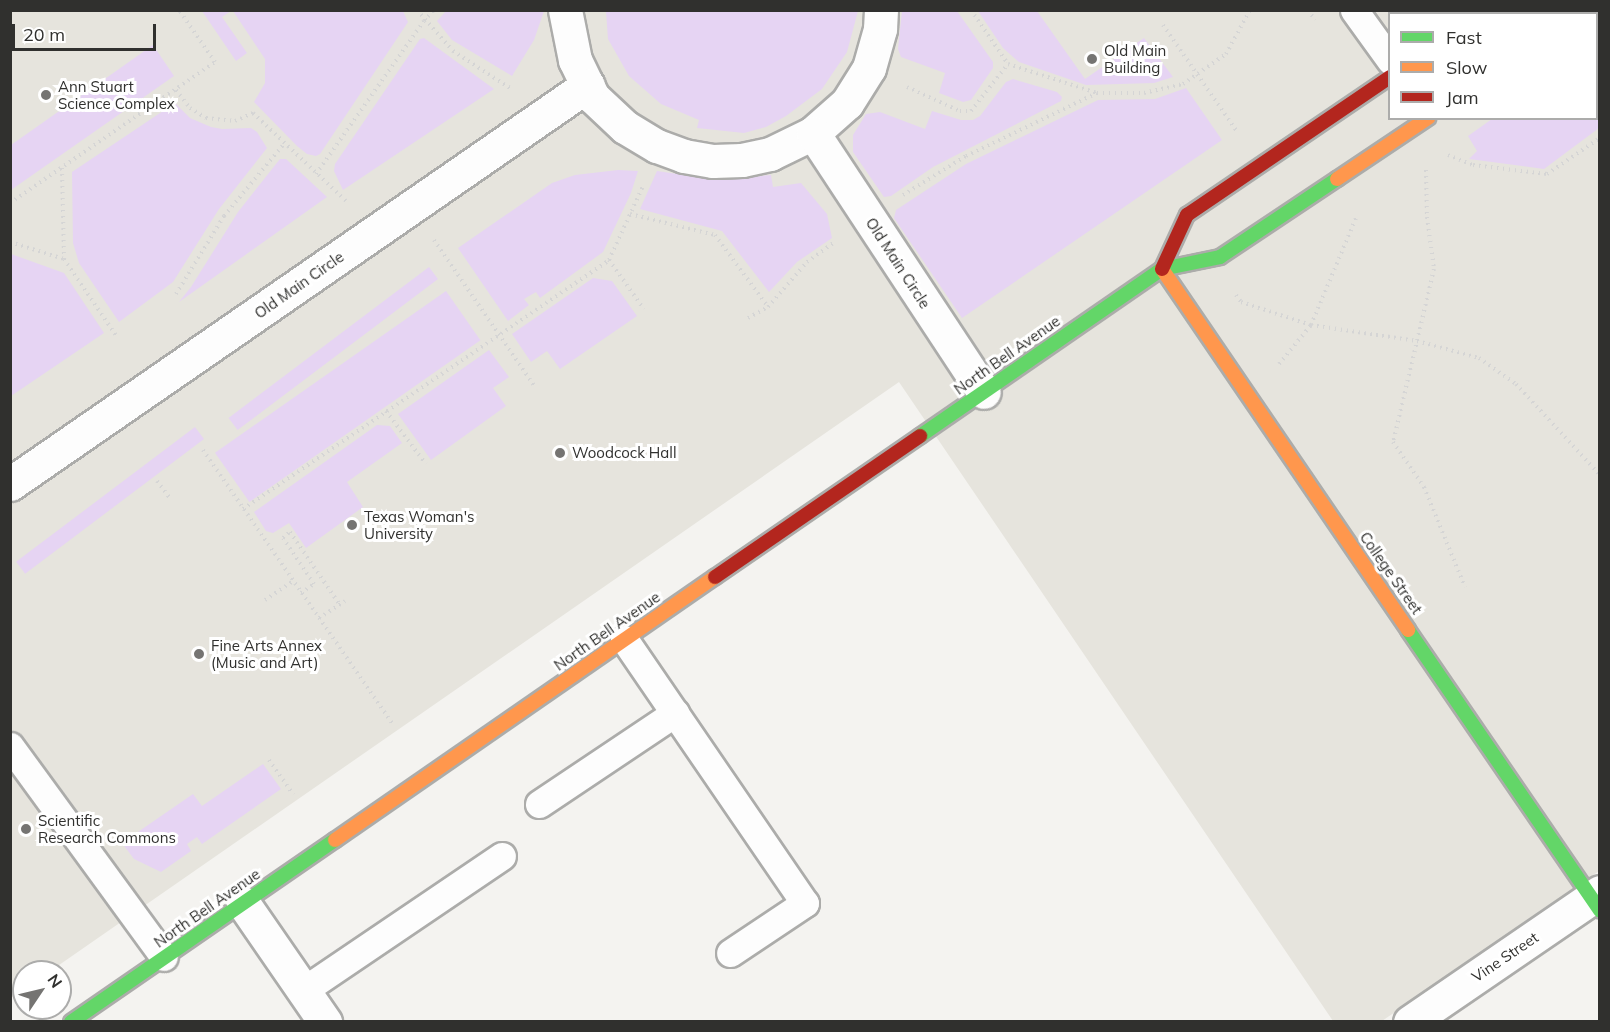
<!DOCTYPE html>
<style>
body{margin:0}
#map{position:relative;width:1610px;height:1032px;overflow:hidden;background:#f4f3f0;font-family:Mulish,sans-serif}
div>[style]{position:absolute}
.built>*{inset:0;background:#e6e4dd}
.green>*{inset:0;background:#e6d4f3;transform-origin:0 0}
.path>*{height:4px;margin-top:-2px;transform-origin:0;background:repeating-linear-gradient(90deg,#d5d5d5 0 1.5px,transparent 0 6px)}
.roads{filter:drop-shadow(2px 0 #acacaa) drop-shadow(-2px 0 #acacaa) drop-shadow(0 2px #acacaa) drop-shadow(0 -2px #acacaa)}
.lane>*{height:27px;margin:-13.5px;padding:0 13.5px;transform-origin:13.5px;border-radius:13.5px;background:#fdfdfd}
.street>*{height:33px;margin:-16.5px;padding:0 16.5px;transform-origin:16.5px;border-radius:16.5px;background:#fdfdfd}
.fast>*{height:14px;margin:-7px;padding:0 7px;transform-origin:7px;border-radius:7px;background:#63d668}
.slow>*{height:14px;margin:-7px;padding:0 7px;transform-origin:7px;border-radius:7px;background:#ff974d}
.jam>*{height:14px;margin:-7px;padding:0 7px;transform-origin:7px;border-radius:7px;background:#b3261e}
.dots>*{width:16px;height:16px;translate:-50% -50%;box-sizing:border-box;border:3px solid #fff;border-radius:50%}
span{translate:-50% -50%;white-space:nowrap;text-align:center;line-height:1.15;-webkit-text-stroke:6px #fff;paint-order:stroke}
.poi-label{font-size:15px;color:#30302e}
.left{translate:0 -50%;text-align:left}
.street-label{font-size:15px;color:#30302e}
.frame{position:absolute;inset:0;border:12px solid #30302e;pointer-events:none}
.legend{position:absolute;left:1388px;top:12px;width:210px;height:108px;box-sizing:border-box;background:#fff;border:2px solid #acacab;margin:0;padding:8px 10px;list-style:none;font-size:18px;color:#30302e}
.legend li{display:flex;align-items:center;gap:12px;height:30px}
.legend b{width:30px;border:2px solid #acacab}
.north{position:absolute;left:12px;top:960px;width:60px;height:60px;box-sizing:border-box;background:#fff;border:2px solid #acacab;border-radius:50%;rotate:55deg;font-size:16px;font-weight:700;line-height:24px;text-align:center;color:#30302e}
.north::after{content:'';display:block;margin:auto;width:21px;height:27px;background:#757472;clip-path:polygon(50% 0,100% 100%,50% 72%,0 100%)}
.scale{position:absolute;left:12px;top:24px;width:144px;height:27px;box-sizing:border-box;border:3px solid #30302e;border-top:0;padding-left:8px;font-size:18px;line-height:21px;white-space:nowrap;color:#30302e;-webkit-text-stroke:4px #fff;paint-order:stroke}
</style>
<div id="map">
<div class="built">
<div style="clip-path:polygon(evenodd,11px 11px,1599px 11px,1599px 871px,1382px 1021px,1333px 1021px,899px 382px,49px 972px,24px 972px,24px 989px,11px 998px,11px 11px,1390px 14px,1596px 14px,1596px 118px,1390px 118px,1390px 14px)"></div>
</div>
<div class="green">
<div style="clip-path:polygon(447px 10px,544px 10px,544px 11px,534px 40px,512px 76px,452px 40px,437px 21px)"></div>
<div style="clip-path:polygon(202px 11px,231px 11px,222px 17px,247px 53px,236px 61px)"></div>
<div style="clip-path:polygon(233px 11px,403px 11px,408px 22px,320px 154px,316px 156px,307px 154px,297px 146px,254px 102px,265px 83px,265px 59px)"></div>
<div style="clip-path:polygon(606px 11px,606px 10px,858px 11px,847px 52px,822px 89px,786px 116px,766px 127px,744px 133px,697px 128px,699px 120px,661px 104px,629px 76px,608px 39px)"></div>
<div style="clip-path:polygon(902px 11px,957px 11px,993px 62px,993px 68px,971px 100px,963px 102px,939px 93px,945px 73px,901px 57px,898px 49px)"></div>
<div style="clip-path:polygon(978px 11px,1037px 11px,1085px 79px,1144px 38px,1173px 77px,1154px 83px,1086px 85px,1019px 62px,1003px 48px)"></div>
<div style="clip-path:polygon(424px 38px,494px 89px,343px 190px,334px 171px,335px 164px,420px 39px)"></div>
<div style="clip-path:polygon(153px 45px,174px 76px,11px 190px,11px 145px)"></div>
<div style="clip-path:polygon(1013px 79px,1057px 92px,1062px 97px,1061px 101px,933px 167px,891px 196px,884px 197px,853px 152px,853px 135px,866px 114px,880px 112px,925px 129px,932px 111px,961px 120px,973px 120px,980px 116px,1006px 82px)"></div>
<div style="clip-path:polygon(1186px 88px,1222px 140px,962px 318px,894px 218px,896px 210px,966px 164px,1098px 100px,1155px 99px)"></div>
<div style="clip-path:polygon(175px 103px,190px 118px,211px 127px,222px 129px,251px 128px,257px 132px,267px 148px,219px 209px,173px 282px,119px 322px,79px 263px,73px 243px,72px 172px)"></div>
<div style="clip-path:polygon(1597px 109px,1599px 113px,1599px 128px,1544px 169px,1469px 159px,1477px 151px,1468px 136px,1492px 119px,1596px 118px)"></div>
<div style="clip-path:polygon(280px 159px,286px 159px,327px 197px,179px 302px,191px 287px,238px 212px)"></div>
<div style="clip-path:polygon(618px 170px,638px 171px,631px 193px,603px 252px,540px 298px,536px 292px,524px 299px,529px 305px,508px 321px,458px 248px,552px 183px,575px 175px)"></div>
<div style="clip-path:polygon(657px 171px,718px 180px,771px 175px,773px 187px,801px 183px,827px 214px,832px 238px,797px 262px,769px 292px,722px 231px,640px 209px)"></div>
<div style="clip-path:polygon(11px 254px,64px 273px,104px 333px,11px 396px)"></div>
<div style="left:429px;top:267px;width:15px;height:251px;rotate:53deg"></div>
<div style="clip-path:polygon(593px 278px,612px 281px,637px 316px,560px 369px,547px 351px,531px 362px,512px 334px)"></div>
<div style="left:446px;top:291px;width:60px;height:282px;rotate:55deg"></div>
<div style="clip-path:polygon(489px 350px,509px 377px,493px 388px,506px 406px,431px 460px,398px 414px)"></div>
<div style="clip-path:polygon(377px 425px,390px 426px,402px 443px,347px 482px,363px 507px,306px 548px,289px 523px,273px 533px,266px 531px,254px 512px)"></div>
<div style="left:195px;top:427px;width:15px;height:224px;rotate:53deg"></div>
<div style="clip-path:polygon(263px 764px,281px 789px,202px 844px,197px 837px,187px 844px,191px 851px,161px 872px,134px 859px,122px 843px,193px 794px,202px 806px)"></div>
</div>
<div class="path">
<div style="left:417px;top:10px;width:55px;rotate:48.7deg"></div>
<div style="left:453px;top:51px;width:68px;rotate:33deg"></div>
<div style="left:971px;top:10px;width:65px;rotate:55.6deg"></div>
<div style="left:1008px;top:64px;width:94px;rotate:18deg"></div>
<div style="left:1097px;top:93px;width:47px"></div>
<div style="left:1144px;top:93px;width:40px;rotate:-13deg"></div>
<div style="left:1183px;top:84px;width:52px;rotate:-34.9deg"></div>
<div style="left:1226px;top:54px;width:50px;rotate:-61.4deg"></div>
<div style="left:1308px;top:10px;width:12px;rotate:55deg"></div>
<div style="left:1163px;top:25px;width:128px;rotate:55.2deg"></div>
<div style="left:1596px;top:77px;width:6px;rotate:51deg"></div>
<div style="left:907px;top:87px;width:58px;rotate:24.4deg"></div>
<div style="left:960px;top:111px;width:11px"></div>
<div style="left:971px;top:111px;width:60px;rotate:-51.8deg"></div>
<div style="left:176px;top:90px;width:23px;rotate:52deg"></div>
<div style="left:190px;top:108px;width:19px;rotate:32deg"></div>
<div style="left:206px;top:118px;width:29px;rotate:6deg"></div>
<div style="left:235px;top:121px;width:20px;rotate:-24deg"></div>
<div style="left:253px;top:113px;width:129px;rotate:43.4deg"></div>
<div style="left:1448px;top:155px;width:27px;rotate:22deg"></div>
<div style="left:1473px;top:165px;width:75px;rotate:6.9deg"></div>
<div style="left:1547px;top:174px;width:64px;rotate:-34.2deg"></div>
<div style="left:62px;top:168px;width:91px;rotate:88.7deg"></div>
<div style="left:64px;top:259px;width:94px;rotate:55.8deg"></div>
<div style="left:1426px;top:170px;width:47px;rotate:88.8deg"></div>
<div style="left:1427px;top:217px;width:52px;rotate:82.3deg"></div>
<div style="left:1434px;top:269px;width:178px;rotate:103.3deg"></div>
<div style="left:1393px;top:442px;width:55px;rotate:55.4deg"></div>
<div style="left:1424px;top:487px;width:108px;rotate:67.7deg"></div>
<div style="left:316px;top:174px;width:187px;rotate:-54.8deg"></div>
<div style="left:424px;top:21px;width:15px;rotate:-48deg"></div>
<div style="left:903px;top:195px;width:74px;rotate:-31.8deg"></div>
<div style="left:966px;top:156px;width:145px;rotate:-25.7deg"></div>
<div style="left:10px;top:203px;width:249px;rotate:-34.5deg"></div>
<div style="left:215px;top:62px;width:63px;rotate:-124.7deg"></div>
<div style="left:630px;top:214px;width:88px;rotate:13.9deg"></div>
<div style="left:715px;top:235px;width:89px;rotate:53.6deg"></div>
<div style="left:434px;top:240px;width:178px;rotate:55.5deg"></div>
<div style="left:10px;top:242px;width:57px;rotate:17.5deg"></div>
<div style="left:609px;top:260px;width:60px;rotate:54.5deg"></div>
<div style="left:176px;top:294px;width:92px;rotate:-58.4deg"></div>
<div style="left:224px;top:216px;width:94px;rotate:-50.2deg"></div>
<div style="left:1236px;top:295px;width:9px;rotate:54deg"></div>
<div style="left:1241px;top:302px;width:74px;rotate:18.2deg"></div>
<div style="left:1311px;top:325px;width:107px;rotate:8.6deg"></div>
<div style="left:1417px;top:341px;width:64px;rotate:15.3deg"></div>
<div style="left:1479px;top:358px;width:45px;rotate:35.1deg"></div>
<div style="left:1516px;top:384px;width:124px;rotate:47.3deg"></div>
<div style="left:748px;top:318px;width:23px;rotate:-29deg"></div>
<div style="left:768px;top:307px;width:60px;rotate:-49.1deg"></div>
<div style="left:807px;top:262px;width:34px;rotate:-36deg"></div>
<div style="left:1279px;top:364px;width:50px;rotate:-50.6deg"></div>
<div style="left:1311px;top:325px;width:116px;rotate:-67.2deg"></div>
<div style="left:386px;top:411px;width:66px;rotate:53deg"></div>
<div style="left:203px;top:450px;width:333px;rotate:55.3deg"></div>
<div style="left:157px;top:481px;width:20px;rotate:53deg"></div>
<div style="left:243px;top:509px;width:443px;rotate:-34.2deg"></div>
<div style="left:609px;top:260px;width:81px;rotate:-65.3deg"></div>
<div style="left:301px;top:593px;width:16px;rotate:-35deg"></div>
<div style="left:314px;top:584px;width:55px;rotate:-124deg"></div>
<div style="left:283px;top:538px;width:9px;rotate:-41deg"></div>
<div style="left:290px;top:532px;width:88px;rotate:55.6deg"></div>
<div style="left:265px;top:600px;width:34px;rotate:-34deg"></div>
<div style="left:319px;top:618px;width:31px;rotate:-33deg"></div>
<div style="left:269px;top:760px;width:42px;rotate:54.8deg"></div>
</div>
<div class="roads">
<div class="lane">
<div style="left:1354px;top:10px;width:62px;rotate:54.2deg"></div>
<div style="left:624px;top:639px;width:320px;rotate:55.6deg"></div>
<div style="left:805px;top:903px;width:90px;rotate:146.3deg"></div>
<div style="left:10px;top:746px;width:261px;rotate:53.9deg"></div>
<div style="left:539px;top:804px;width:164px;rotate:-33.8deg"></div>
<div style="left:304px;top:990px;width:239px;rotate:-34.1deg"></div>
</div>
<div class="street">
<div style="left:565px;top:10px;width:51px;rotate:78.7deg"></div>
<div style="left:575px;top:60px;width:41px;rotate:64.1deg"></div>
<div style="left:593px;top:97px;width:44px;rotate:43.2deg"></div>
<div style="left:625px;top:127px;width:37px;rotate:31deg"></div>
<div style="left:657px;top:146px;width:29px;rotate:20deg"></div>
<div style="left:684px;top:156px;width:29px;rotate:10deg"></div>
<div style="left:713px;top:161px;width:29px;rotate:-2deg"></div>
<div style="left:742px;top:160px;width:29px;rotate:-12deg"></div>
<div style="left:770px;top:154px;width:48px;rotate:-26deg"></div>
<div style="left:813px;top:133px;width:45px;rotate:-41.4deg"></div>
<div style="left:847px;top:103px;width:41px;rotate:-57.8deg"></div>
<div style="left:869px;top:68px;width:41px;rotate:-74.2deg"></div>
<div style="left:880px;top:29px;width:19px;rotate:-87deg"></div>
<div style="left:813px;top:133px;width:310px;rotate:56.6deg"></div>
<div style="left:10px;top:484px;width:702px;rotate:-34.62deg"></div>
<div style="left:243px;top:903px;width:145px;rotate:55.4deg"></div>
<div style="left:1410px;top:1022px;width:230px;rotate:-34.4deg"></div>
</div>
<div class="fast">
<div style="left:1483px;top:14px;width:6px;rotate:-45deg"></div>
<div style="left:1586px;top:14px;width:6px;rotate:-45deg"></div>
<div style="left:920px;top:436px;width:294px;rotate:-34.6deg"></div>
<div style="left:1162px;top:269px;width:59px;rotate:-11.7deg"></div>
<div style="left:1220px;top:257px;width:141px;rotate:-33.7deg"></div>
<div style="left:1408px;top:630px;width:340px;rotate:55.6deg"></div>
<div style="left:71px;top:1022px;width:321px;rotate:-34.6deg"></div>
</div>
<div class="slow">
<div style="left:1337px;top:179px;width:110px;rotate:-33.8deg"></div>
<div style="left:1162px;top:269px;width:437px;rotate:55.7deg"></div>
<div style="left:335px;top:840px;width:462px;rotate:-34.7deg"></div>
</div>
<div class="jam">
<div style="left:1162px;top:269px;width:60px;rotate:-65.2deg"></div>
<div style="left:1187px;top:215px;width:245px;rotate:-34.2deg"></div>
<div style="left:715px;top:577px;width:249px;rotate:-34.5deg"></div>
</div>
</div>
<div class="dots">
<div style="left:1092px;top:59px;background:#757472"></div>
<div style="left:46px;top:95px;background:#757472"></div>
<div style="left:560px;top:453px;background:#757472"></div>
<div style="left:352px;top:525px;background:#757472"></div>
<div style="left:199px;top:654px;background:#757472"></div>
<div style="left:26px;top:829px;background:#757472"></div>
</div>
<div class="poi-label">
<span class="left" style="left:1104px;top:59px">Old Main<br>Building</span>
<span class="left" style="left:58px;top:95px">Ann Stuart<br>Science Complex</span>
<span class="left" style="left:572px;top:453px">Woodcock Hall</span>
<span class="left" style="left:364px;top:525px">Texas Woman's<br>University</span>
<span class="left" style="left:211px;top:654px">Fine Arts Annex<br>(Music and Art)</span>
<span class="left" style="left:38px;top:829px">Scientific<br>Research Commons</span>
</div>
<div class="street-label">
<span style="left:898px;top:263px;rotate:57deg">Old Main Circle</span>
<span style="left:299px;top:285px;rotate:-35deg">Old Main Circle</span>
<span style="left:1007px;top:355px;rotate:-35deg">North Bell Avenue</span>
<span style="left:1391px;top:573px;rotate:55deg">College Street</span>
<span style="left:607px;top:631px;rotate:-35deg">North Bell Avenue</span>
<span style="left:207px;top:908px;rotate:-35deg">North Bell Avenue</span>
<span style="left:1505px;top:957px;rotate:-34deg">Vine Street</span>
</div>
<div class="frame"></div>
<ul class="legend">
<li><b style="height:8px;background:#63d668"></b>Fast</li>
<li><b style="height:8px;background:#ff974d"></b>Slow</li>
<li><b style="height:8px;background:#b3261e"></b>Jam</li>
</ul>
<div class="north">N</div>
<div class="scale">20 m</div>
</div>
